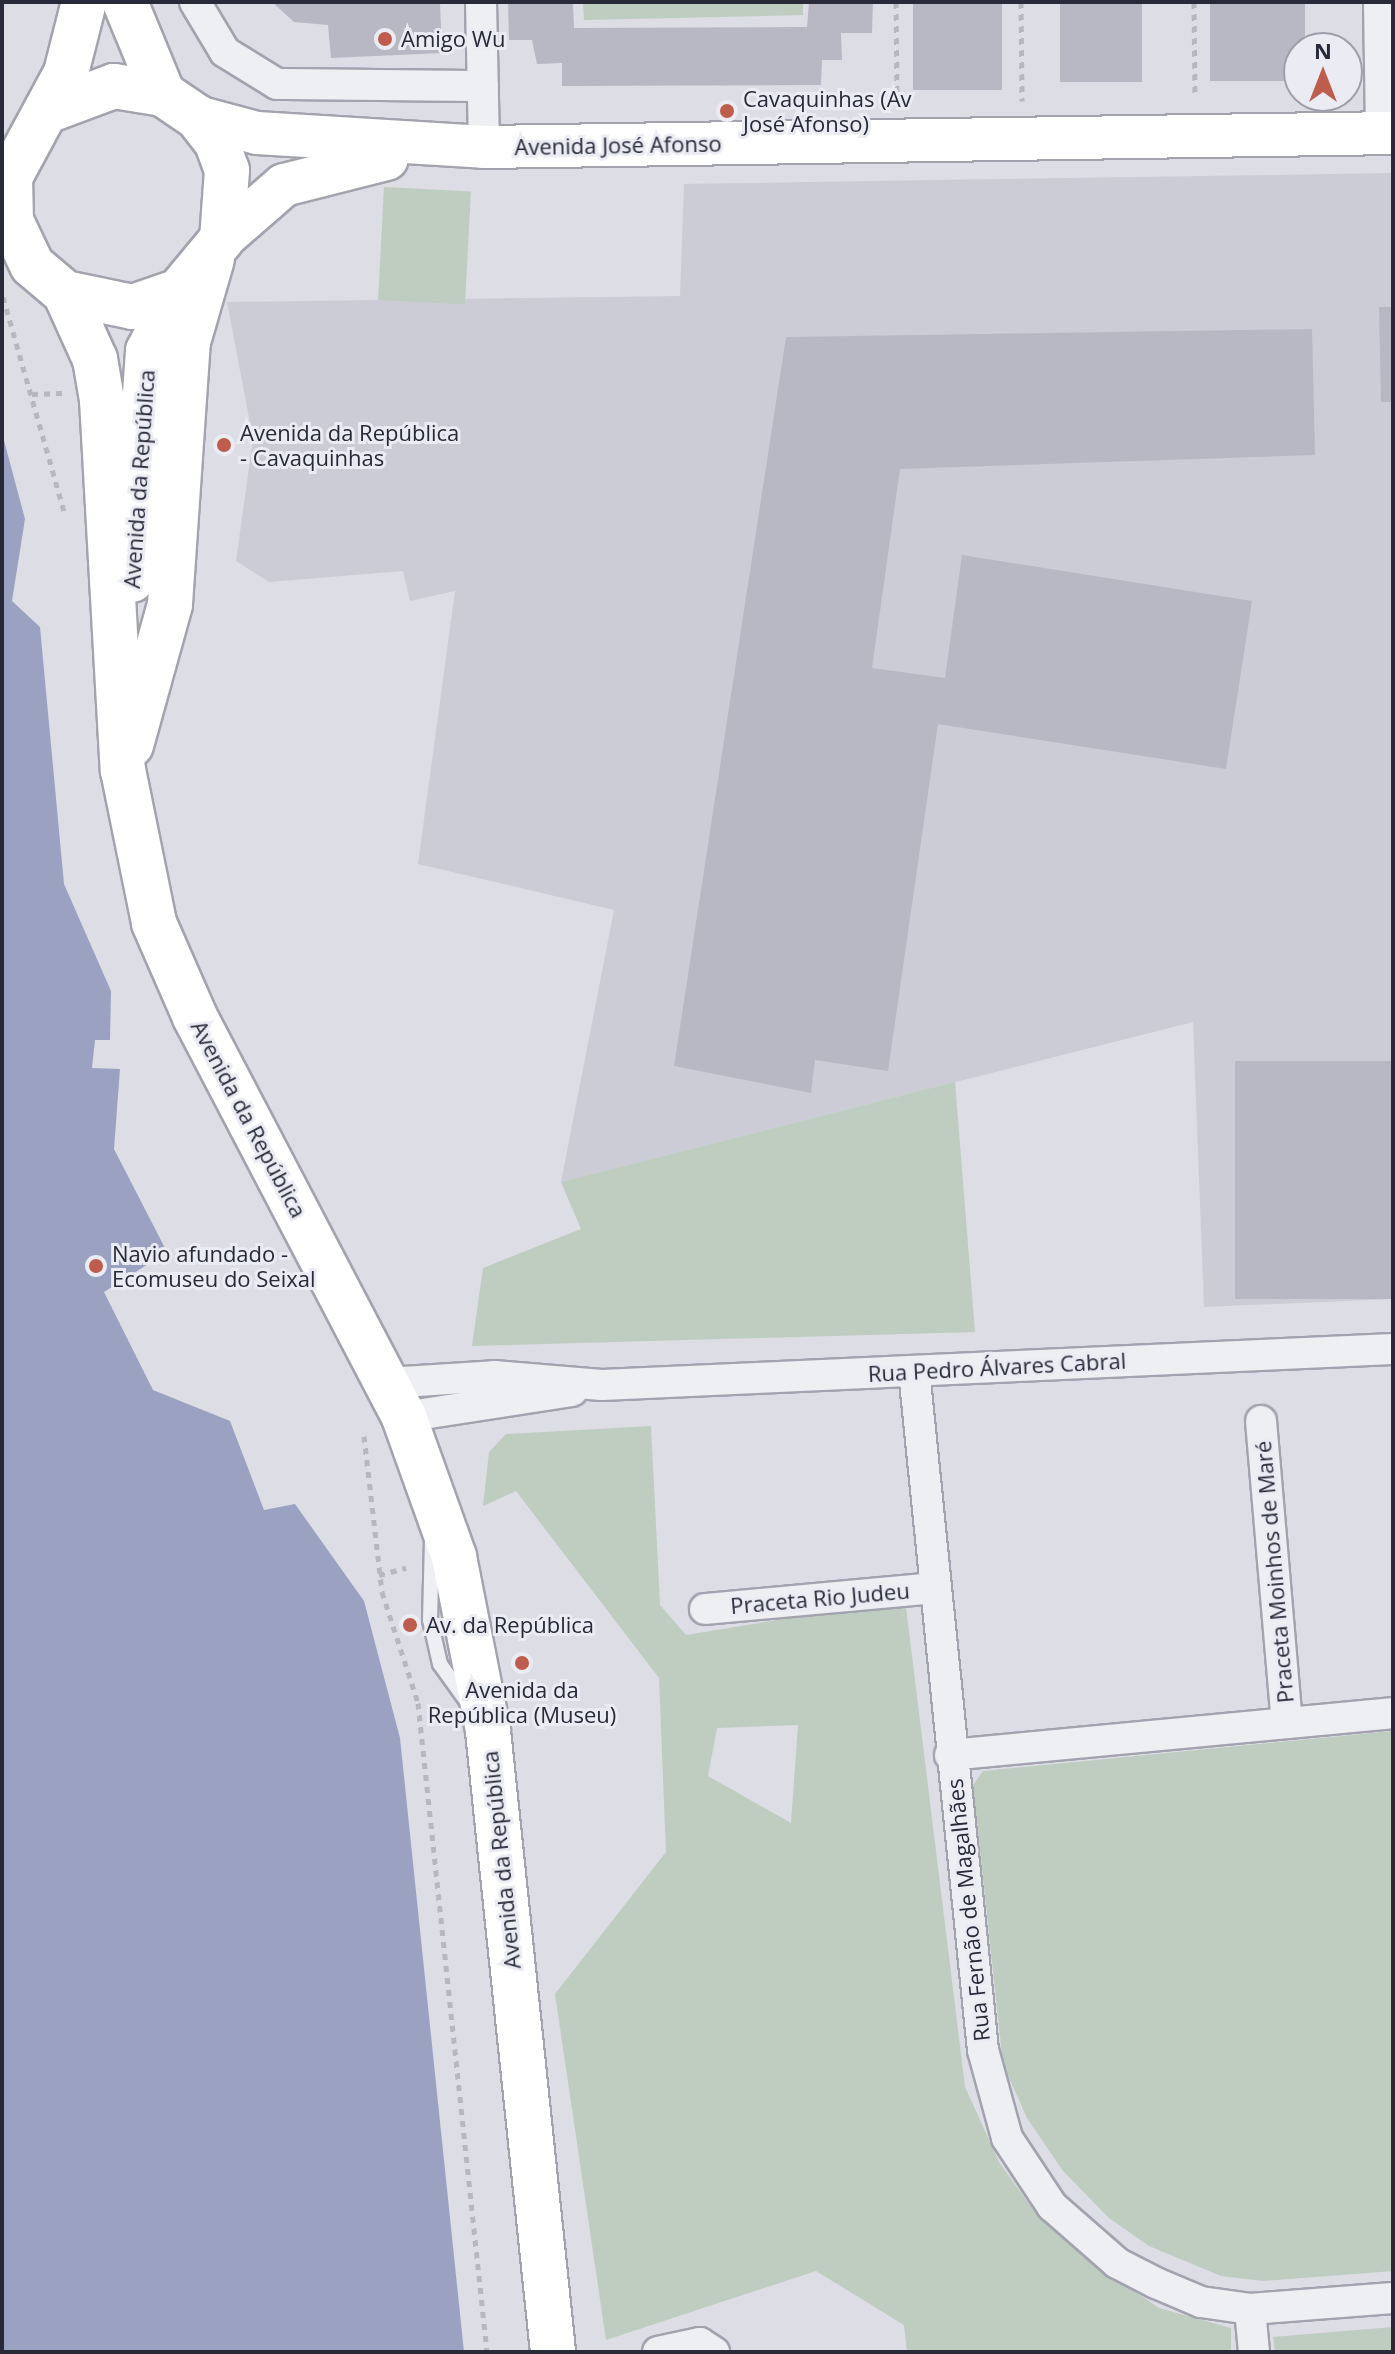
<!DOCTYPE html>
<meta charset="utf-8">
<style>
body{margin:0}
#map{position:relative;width:1395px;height:2354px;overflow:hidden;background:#dcdde5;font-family:"Open Sans",sans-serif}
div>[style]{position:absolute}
.built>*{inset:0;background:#cbccd5}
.green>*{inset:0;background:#becdbf;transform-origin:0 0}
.water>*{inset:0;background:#9ba2c1}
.building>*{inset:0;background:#b7b8c4;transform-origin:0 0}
.path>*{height:5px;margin-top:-2.5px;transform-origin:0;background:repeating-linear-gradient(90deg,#b7b8bf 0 6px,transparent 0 12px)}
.roads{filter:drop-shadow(2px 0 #a2a3ae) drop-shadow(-2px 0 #a2a3ae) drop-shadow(0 2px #a2a3ae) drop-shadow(0 -2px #a2a3ae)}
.lane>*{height:14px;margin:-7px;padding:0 7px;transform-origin:7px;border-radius:7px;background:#eeeff3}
.street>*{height:30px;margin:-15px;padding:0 15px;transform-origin:15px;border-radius:15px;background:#eeeff3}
.secondary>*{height:42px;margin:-21px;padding:0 21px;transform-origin:21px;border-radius:21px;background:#fff}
.primary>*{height:44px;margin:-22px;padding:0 22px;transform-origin:22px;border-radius:22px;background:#fff}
.dots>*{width:22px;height:22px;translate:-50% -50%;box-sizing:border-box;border:4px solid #ebecf3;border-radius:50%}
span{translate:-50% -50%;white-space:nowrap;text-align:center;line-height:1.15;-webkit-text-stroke:6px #ebecf3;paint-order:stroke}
.poi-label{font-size:22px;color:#282939}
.left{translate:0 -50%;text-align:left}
.street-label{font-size:22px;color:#282939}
.frame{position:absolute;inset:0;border:4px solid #282939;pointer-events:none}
.north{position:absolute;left:1283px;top:32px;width:80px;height:80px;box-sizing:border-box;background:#ebecf3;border:2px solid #9d9ea9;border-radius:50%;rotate:0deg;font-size:22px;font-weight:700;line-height:32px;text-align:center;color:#282939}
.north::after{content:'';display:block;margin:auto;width:28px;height:36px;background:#be5d4d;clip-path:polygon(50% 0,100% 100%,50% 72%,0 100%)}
</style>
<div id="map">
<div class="built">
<div style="clip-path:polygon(1393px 173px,1393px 1299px,1204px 1307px,1193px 1022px,561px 1182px,614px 910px,418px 864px,455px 591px,410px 601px,403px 571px,269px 582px,236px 561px,253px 439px,227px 302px,680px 296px,684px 184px)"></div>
</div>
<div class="green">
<div style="clip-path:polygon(583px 2px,803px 2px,803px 15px,584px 20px)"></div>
<div style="left:384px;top:187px;width:87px;height:113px;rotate:3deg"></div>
<div style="clip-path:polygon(955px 1082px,975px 1332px,472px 1346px,483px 1268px,581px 1229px,561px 1182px)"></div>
<div style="clip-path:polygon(evenodd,651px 1426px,660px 1605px,686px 1635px,905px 1599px,965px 2087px,999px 2162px,1029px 2204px,1093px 2263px,1159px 2308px,1231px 2328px,1231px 2352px,907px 2352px,904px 2325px,816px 2271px,606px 2340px,555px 1994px,666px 1852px,659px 1678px,516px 1491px,483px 1506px,489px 1452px,506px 1434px,651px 1426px,798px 1725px,791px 1823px,708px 1776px,717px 1728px,798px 1725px)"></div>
<div style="clip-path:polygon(1393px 1731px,1393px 2271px,1263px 2281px,1221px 2276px,1149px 2246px,1109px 2218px,1063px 2171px,1027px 2118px,1003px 2064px,973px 1785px,983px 1771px)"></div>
<div style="clip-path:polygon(1393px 2327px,1393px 2352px,1275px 2352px,1273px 2337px)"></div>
</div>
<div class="water">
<div style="clip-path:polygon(2px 433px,25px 519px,12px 601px,40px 627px,64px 884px,111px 991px,110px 1040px,95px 1040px,92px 1068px,120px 1069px,114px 1149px,167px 1252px,104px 1292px,153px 1390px,230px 1421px,264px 1510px,295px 1504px,364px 1601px,400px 1738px,464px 2352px,2px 2352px)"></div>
</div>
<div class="building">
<div style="clip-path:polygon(272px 2px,440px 2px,442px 53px,331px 58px,328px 25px,294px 22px)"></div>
<div style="clip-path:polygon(508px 2px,573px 2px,574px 28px,807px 27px,809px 2px,873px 2px,872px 33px,841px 33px,842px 60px,822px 60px,821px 85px,562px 86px,562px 63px,537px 64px,532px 40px,509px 40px)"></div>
<div style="left:913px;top:2px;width:89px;height:88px"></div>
<div style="left:1060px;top:2px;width:82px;height:80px"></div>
<div style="left:1210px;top:2px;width:95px;height:79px"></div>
<div style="clip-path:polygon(1379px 307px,1393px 307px,1393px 402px,1381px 402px)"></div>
<div style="clip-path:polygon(1312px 329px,1315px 455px,900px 469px,872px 668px,945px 678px,962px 555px,1252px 601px,1226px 769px,938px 724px,888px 1071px,815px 1060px,811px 1093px,674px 1066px,786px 337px)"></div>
<div style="left:1393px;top:1061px;width:238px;height:158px;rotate:90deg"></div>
</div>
<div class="path">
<div style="left:896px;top:2px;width:99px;rotate:89.4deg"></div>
<div style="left:1021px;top:2px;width:99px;rotate:89.4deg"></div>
<div style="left:1194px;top:2px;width:95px;rotate:89.4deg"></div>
<div style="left:3px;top:297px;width:226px;rotate:74.1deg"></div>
<div style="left:32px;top:394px;width:30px;rotate:-2deg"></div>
<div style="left:364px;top:1436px;width:157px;rotate:83.4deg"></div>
<div style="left:382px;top:1592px;width:117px;rotate:72deg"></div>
<div style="left:418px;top:1703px;width:653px;rotate:83.93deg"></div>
<div style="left:379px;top:1575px;width:28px;rotate:-15deg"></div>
</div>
<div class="roads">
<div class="lane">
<div style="left:432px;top:1539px;width:81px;rotate:91.4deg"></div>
<div style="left:430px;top:1620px;width:45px;rotate:77.2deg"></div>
<div style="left:440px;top:1664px;width:48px;rotate:54.3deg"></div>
</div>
<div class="street">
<div style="left:195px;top:2px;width:58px;rotate:59deg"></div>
<div style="left:225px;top:52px;width:61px;rotate:31.6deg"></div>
<div style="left:277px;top:84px;width:206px;rotate:0.6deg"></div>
<div style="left:481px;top:2px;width:145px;rotate:88.8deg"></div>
<div style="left:1379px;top:2px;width:131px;rotate:89.1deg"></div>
<div style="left:914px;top:1371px;width:682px;rotate:84.2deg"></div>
<div style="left:983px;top:2050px;width:91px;rotate:74.7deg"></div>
<div style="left:1007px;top:2138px;width:82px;rotate:56.5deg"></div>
<div style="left:1052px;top:2206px;width:86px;rotate:41.2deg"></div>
<div style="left:1117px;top:2263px;width:44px;rotate:27.1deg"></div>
<div style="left:1156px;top:2283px;width:49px;rotate:22.9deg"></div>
<div style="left:1201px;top:2302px;width:49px;rotate:8.1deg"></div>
<div style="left:1250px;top:2309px;width:143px;rotate:-4.4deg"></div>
<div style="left:387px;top:1383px;width:107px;rotate:-3.7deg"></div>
<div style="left:494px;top:1376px;width:108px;rotate:4.8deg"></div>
<div style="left:602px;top:1385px;width:792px;rotate:-2.61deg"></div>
<div style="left:404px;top:1417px;width:170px;rotate:-8.8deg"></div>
<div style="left:1261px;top:1421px;width:303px;rotate:85.1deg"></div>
<div style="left:705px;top:1609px;width:230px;rotate:-5.2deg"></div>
<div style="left:950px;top:1755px;width:445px;rotate:-5.4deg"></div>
<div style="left:1250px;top:2309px;width:43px;rotate:84.7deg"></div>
<div style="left:658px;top:2352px;width:43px;rotate:-12.1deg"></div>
<div style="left:700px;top:2343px;width:17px;rotate:33deg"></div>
</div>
<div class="secondary">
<div style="left:197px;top:117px;width:62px;rotate:14.9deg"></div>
<div style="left:257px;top:133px;width:227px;rotate:3.5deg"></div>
<div style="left:484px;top:147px;width:909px;rotate:-0.88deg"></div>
<div style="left:222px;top:239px;width:82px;rotate:-41.1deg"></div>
<div style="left:284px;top:185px;width:106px;rotate:-14.2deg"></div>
</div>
<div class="primary">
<div style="left:125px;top:2px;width:100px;rotate:67.6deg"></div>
<div style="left:50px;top:110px;width:68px;rotate:-20.6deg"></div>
<div style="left:114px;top:86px;width:50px;rotate:9.3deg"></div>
<div style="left:163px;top:94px;width:41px;rotate:34.1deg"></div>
<div style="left:197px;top:117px;width:33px;rotate:52deg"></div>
<div style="left:217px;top:143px;width:29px;rotate:70deg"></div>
<div style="left:227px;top:170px;width:69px;rotate:94.1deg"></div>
<div style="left:222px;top:239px;width:67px;rotate:129.6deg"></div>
<div style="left:179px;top:291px;width:49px;rotate:160.8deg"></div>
<div style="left:133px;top:307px;width:69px;rotate:-168.4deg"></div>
<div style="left:65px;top:293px;width:43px;rotate:-139.7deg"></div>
<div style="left:32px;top:265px;width:49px;rotate:-115.5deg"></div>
<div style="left:11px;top:221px;width:44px;rotate:-91.3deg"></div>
<div style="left:10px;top:177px;width:118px;rotate:-61.7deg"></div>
<div style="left:66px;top:73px;width:73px;rotate:-75.8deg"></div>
<div style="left:65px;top:293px;width:72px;rotate:65.6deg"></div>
<div style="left:95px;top:359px;width:42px;rotate:80.3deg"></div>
<div style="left:102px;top:400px;width:371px;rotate:86.8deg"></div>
<div style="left:123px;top:770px;width:156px;rotate:78.5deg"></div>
<div style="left:154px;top:923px;width:103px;rotate:66.4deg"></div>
<div style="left:195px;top:1017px;width:451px;rotate:62.4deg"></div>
<div style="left:404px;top:1417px;width:149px;rotate:70.3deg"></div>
<div style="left:454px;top:1557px;width:177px;rotate:78.9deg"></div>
<div style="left:488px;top:1731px;width:624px;rotate:84.02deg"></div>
<div style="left:132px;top:580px;width:230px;rotate:-86deg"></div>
<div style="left:148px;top:351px;width:68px;rotate:-62.7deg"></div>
<div style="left:131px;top:745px;width:146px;rotate:-74.5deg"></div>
<div style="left:170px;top:604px;width:263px;rotate:-86.1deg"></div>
<div style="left:188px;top:342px;width:86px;rotate:-73.9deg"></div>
</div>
</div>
<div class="dots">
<div style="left:385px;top:39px;background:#be5d4d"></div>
<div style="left:727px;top:111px;background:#be5d4d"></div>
<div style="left:224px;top:445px;background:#be5d4d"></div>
<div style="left:96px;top:1266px;background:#be5d4d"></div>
<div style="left:410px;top:1625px;background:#be5d4d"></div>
<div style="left:522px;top:1663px;background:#be5d4d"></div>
</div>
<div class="poi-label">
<span class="left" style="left:401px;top:39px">Amigo Wu</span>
<span class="left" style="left:743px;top:111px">Cavaquinhas (Av<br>José Afonso)</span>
<span class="left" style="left:240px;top:445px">Avenida da República<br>- Cavaquinhas</span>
<span class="left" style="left:112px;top:1266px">Navio afundado -<br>Ecomuseu do Seixal</span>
<span class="left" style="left:426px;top:1625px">Av. da República</span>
<span style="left:522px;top:1702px">Avenida da<br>República (Museu)</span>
</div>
<div class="street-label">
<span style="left:618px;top:145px;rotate:-1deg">Avenida José Afonso</span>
<span style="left:139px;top:479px;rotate:-86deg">Avenida da República</span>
<span style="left:249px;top:1119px;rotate:62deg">Avenida da República</span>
<span style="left:997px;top:1367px;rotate:-3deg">Rua Pedro Álvares Cabral</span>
<span style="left:1274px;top:1572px;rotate:-95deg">Praceta Moinhos de Maré</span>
<span style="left:820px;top:1598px;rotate:-5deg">Praceta Rio Judeu</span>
<span style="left:501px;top:1860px;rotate:-96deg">Avenida da República</span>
<span style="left:968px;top:1910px;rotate:-96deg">Rua Fernão de Magalhães</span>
</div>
<div class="frame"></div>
<div class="north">N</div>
</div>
